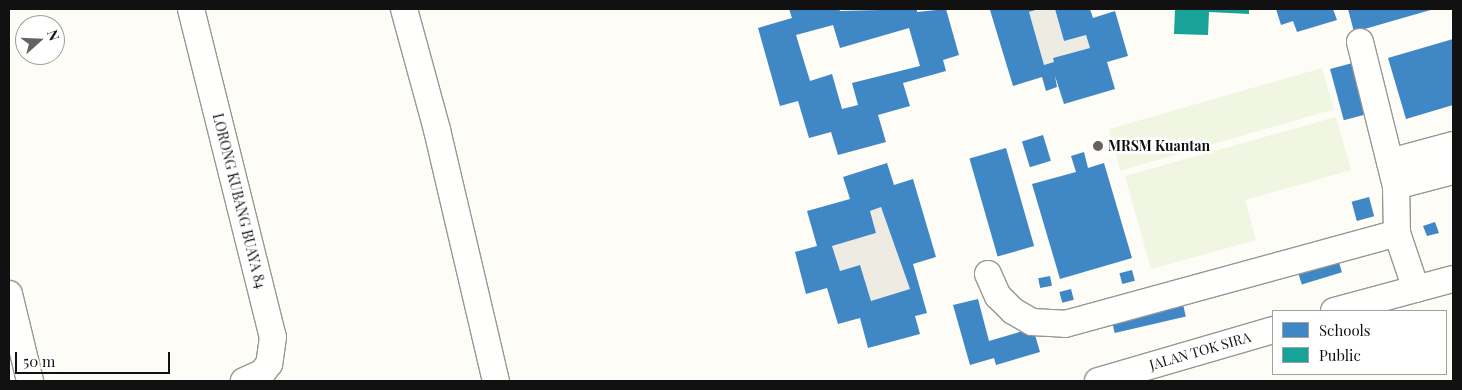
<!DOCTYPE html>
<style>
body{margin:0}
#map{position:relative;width:1462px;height:390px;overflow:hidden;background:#fdfcf7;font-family:"Playfair Display",serif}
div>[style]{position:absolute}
.pitch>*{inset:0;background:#f0f6e1;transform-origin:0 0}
.plaza>*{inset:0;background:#edebe2}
.schools>*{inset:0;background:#3f88c5;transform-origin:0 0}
.public>*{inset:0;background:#17a398}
.roads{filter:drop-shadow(1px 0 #979795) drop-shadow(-1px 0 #979795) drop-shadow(0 1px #979795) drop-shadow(0 -1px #979795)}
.minor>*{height:26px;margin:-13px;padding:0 13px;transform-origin:13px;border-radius:13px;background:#fffffe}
.dots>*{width:14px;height:14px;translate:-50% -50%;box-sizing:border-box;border:2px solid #fff;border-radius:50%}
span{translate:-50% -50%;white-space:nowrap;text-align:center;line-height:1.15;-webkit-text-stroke:5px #fff;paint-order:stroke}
.poi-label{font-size:14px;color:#111;font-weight:700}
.left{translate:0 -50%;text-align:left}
.street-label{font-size:14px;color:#111}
.frame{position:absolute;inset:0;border:10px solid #111;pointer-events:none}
.legend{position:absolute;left:1272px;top:310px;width:175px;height:65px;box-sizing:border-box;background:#fff;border:1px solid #a0a0a0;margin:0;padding:6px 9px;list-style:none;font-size:15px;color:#111}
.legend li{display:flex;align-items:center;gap:10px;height:25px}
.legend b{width:25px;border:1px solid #a0a0a0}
.north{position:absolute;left:15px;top:15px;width:50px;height:50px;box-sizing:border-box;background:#fff;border:1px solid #a0a0a0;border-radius:50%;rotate:70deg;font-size:14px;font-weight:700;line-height:20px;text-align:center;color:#111}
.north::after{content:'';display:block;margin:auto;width:18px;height:22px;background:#646362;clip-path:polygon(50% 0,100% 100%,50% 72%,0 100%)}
.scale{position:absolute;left:15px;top:352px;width:155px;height:22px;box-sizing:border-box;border:2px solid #111;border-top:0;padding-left:6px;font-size:15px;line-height:18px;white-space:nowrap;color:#111;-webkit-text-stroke:4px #fff;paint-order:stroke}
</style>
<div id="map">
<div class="pitch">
<div style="left:1322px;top:68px;width:43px;height:222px;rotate:74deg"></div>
<div style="clip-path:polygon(1336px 117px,1351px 170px,1245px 200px,1256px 240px,1151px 269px,1125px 176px)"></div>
</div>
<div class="plaza">
<div style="clip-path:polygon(1041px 9px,1055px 9px,1064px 41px,1086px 35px,1090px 48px,1053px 58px,1054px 62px,1044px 65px,1029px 12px)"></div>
<div style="clip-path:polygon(881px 207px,910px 289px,871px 301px,860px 265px,840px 271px,832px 246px,876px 233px,870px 211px)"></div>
</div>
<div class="schools">
<div style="clip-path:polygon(evenodd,789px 9px,839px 9px,840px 11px,917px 9px,917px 12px,946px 9px,959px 55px,943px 60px,946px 71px,903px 83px,910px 106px,878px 115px,886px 142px,838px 155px,831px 132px,809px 138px,798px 101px,780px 106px,758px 28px,792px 18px,789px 9px,833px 25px,840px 48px,909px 28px,920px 66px,852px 83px,858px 105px,842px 109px,832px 74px,810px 81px,796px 35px,833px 25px)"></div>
<div style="clip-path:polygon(1039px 9px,1029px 12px,1044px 65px,1054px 62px,1053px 58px,1090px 48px,1086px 35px,1064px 41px,1055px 9px,1090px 9px,1093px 18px,1115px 11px,1128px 56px,1107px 62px,1115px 89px,1064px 104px,1055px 76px,1057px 87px,1046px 91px,1042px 77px,1013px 86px,990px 10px)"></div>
<div style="clip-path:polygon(1276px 9px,1333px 9px,1337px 20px,1297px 32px,1293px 21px,1281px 25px)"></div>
<div style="clip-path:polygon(1348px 9px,1434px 9px,1354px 32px)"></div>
<div style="clip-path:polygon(1453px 39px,1453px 105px,1406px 119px,1388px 58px)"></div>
<div style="left:1360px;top:61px;width:53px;height:31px;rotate:75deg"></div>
<div style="left:1043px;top:135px;width:27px;height:22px;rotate:73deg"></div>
<div style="left:1006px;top:148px;width:102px;height:38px;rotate:74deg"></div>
<div style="clip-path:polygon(1084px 152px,1088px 168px,1104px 163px,1132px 258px,1060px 279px,1032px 184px,1076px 172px,1071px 156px)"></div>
<div style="clip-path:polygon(evenodd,887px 163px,894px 185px,913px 179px,936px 257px,913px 264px,927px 313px,915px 316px,920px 334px,868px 348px,860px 318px,838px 324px,827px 288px,806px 294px,795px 252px,817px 246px,807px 211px,850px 199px,843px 177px,887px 163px,881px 207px,910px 289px,871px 301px,860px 265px,840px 271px,832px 246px,876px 233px,870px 211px,881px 207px)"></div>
<div style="left:1369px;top:197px;width:20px;height:18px;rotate:75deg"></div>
<div style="clip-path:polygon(1435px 222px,1439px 233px,1427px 236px,1423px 226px)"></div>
<div style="left:1337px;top:256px;width:17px;height:42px;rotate:73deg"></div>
<div style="left:1132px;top:270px;width:11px;height:13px;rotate:75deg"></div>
<div style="left:1050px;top:276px;width:10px;height:12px;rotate:79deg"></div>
<div style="left:1071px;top:289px;width:11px;height:12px;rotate:75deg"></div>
<div style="clip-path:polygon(978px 299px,989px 341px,1033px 328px,1040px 352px,996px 365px,994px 358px,970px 365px,953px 305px)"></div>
<div style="left:1182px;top:300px;width:17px;height:73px;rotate:77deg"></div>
</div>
<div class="public">
<div style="clip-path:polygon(1175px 9px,1249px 9px,1249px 14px,1209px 12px,1208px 35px,1174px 34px)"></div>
</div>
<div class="roads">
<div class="minor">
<div style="left:191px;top:9px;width:338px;rotate:76deg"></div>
<div style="left:273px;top:337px;width:27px;rotate:98deg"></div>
<div style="left:269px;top:364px;width:11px;rotate:128deg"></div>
<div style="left:262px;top:373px;width:20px;rotate:156deg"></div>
<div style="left:404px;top:9px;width:125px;rotate:74.7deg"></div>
<div style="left:437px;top:130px;width:258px;rotate:76.8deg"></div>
<div style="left:1360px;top:42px;width:148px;rotate:76deg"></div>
<div style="left:1396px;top:186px;width:47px;rotate:88.8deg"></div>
<div style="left:1397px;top:233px;width:59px;rotate:71.3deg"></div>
<div style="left:1390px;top:162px;width:65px;rotate:-15.1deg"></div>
<div style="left:1396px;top:186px;width:59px;rotate:-14.7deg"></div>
<div style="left:988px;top:274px;width:24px;rotate:66deg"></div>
<div style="left:998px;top:296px;width:21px;rotate:45deg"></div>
<div style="left:1013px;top:311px;width:22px;rotate:30deg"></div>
<div style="left:1032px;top:322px;width:33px;rotate:3deg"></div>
<div style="left:1065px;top:324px;width:344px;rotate:-15.3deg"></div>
<div style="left:9px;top:294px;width:89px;rotate:76.4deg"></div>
<div style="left:1334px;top:311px;width:123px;rotate:-15.1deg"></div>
<div style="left:1098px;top:381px;width:182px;rotate:-16.2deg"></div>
</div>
</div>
<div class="dots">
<div style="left:1098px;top:146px;background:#646362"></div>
</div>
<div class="poi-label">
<span class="left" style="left:1108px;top:146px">MRSM Kuantan</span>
</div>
<div class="street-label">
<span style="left:239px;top:201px;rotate:76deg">LORONG KUBANG BUAYA 84</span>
<span style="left:1200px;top:351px;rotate:-16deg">JALAN TOK SIRA</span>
</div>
<div class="frame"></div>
<ul class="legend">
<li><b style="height:14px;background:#3f88c5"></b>Schools</li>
<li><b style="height:14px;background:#17a398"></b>Public</li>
</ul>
<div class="north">N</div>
<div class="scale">50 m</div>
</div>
